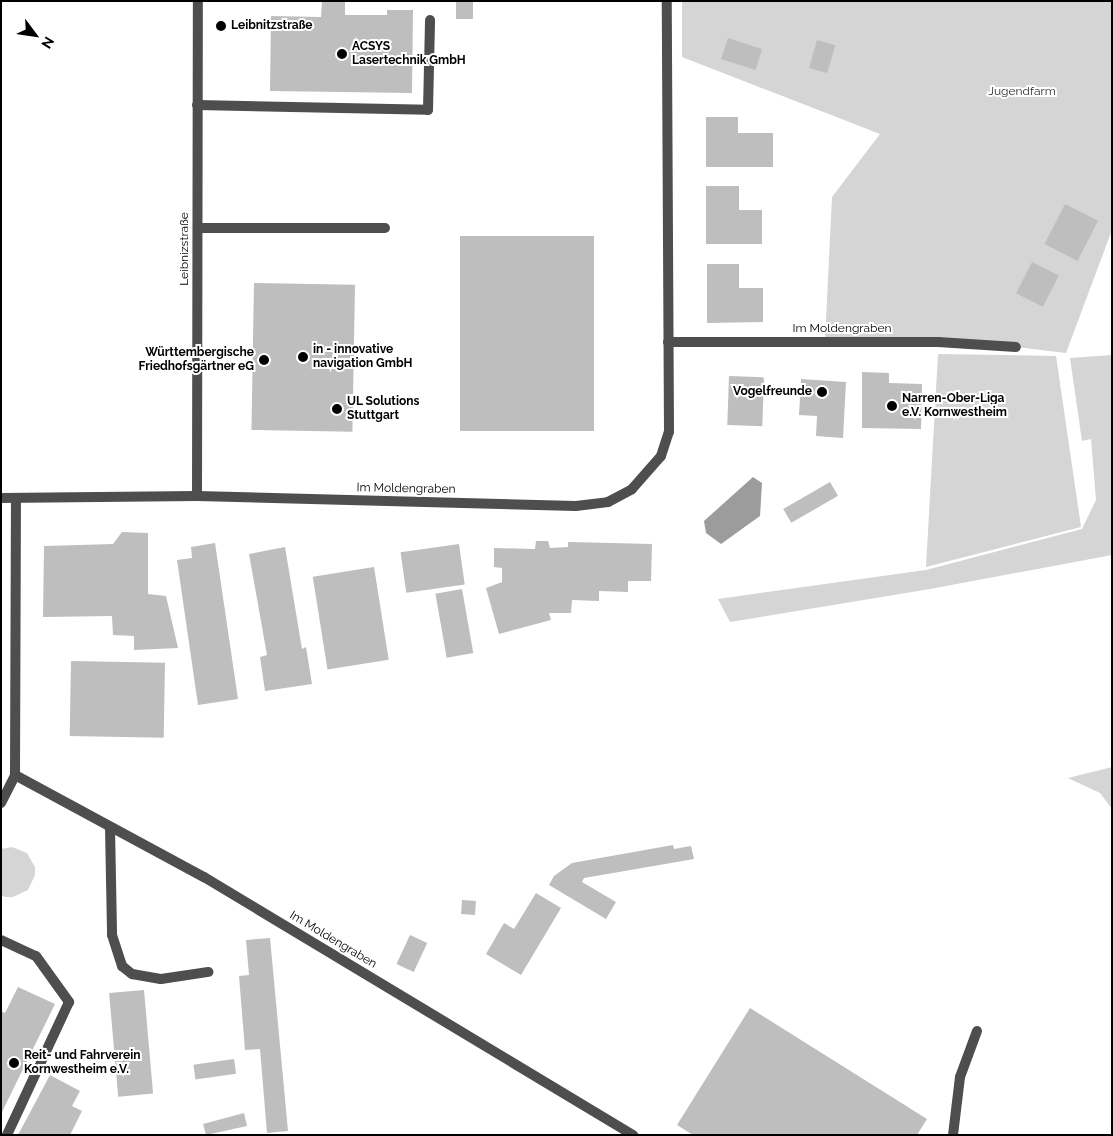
<!DOCTYPE html>
<meta charset="utf-8">
<style>
body{margin:0}
#map{position:relative;width:1113px;height:1136px;overflow:hidden;background:#fff;font-family:Raleway,sans-serif}
div>[style]{position:absolute}
.green>*{inset:0;background:#d5d5d5}
.water>*{inset:0;background:#9c9c9c}
.building>*{inset:0;background:#bebebe;transform-origin:0 0}
.lane>*{height:10px;margin:-5px;padding:0 5px;transform-origin:5px;border-radius:5px;background:#4e4e4e}
.street>*{height:10px;margin:-5px;padding:0 5px;transform-origin:5px;border-radius:5px;background:#4e4e4e}
.dots>*{width:14px;height:14px;translate:-50% -50%;box-sizing:border-box;border:2px solid #fff;border-radius:50%}
span{translate:-50% -50%;white-space:nowrap;text-align:center;line-height:1.15;-webkit-text-stroke:4px #fff;paint-order:stroke}
.poi-label{font-size:12px;color:#000;font-weight:700}
.left{translate:0 -50%;text-align:left}
.right{translate:-100% -50%;text-align:right}
.park-label{font-size:12px;color:#2c2c2c}
.street-label{font-size:12px;color:#000}
.frame{position:absolute;inset:0;border:2px solid #000;pointer-events:none}
.north{position:absolute;left:10px;top:10px;width:50px;height:50px;-webkit-text-stroke:4px #fff;paint-order:stroke;rotate:121deg;font-size:14px;font-weight:700;line-height:20px;text-align:center;color:#000}
.north::after{content:'';display:block;margin:auto;width:18px;height:22px;background:#000;clip-path:polygon(50% 0,100% 100%,50% 72%,0 100%)}
</style>
<div id="map">
<div class="green">
<div style="clip-path:polygon(682px 1px,1112px 1px,1112px 230px,1066px 353px,1016px 347px,825px 341px,832px 197px,880px 134px,682px 57px)"></div>
<div style="clip-path:polygon(938px 354px,1056px 356px,1081px 527px,926px 567px)"></div>
<div style="clip-path:polygon(1112px 355px,1112px 555px,930px 589px,730px 622px,718px 599px,926px 570px,1082px 529px,1096px 500px,1091px 439px,1082px 441px,1070px 358px)"></div>
<div style="clip-path:polygon(1112px 767px,1112px 809px,1100px 793px,1068px 778px)"></div>
<div style="clip-path:polygon(12px 847px,27px 853px,35px 867px,35px 875px,28px 890px,13px 897px,5px 897px,1px 895px,1px 849px)"></div>
</div>
<div class="water">
<div style="clip-path:polygon(753px 477px,762px 483px,760px 516px,721px 544px,706px 533px,704px 521px)"></div>
</div>
<div class="building">
<div style="clip-path:polygon(322px 1px,345px 1px,345px 15px,387px 15px,387px 10px,413px 10px,412px 93px,270px 91px,271px 16px,321px 17px)"></div>
<div style="left:456px;top:1px;width:17px;height:18px"></div>
<div style="left:728px;top:38px;width:36px;height:22px;rotate:18deg"></div>
<div style="left:817px;top:40px;width:19px;height:29px;rotate:16deg"></div>
<div style="clip-path:polygon(706px 117px,738px 117px,738px 133px,773px 133px,773px 167px,706px 167px)"></div>
<div style="clip-path:polygon(706px 186px,739px 186px,739px 210px,762px 210px,762px 244px,706px 244px)"></div>
<div style="left:1065px;top:204px;width:37px;height:45px;rotate:27deg"></div>
<div style="left:460px;top:236px;width:134px;height:195px"></div>
<div style="left:1032px;top:262px;width:30px;height:35px;rotate:27deg"></div>
<div style="clip-path:polygon(707px 264px,739px 264px,739px 288px,763px 288px,763px 322px,707px 323px)"></div>
<div style="left:254px;top:283px;width:101px;height:147px;rotate:1deg"></div>
<div style="clip-path:polygon(862px 372px,889px 373px,889px 383px,922px 384px,921px 429px,862px 428px)"></div>
<div style="left:729px;top:376px;width:35px;height:49px;rotate:2deg"></div>
<div style="clip-path:polygon(801px 379px,846px 382px,843px 438px,816px 436px,817px 416px,799px 415px)"></div>
<div style="left:830px;top:482px;width:16px;height:54px;rotate:60deg"></div>
<div style="clip-path:polygon(122px 532px,148px 533px,148px 594px,166px 596px,178px 648px,134px 650px,134px 636px,113px 635px,112px 616px,43px 617px,44px 546px,113px 544px)"></div>
<div style="clip-path:polygon(536px 541px,548px 541px,550px 548px,568px 547px,568px 542px,652px 544px,651px 581px,628px 581px,628px 592px,599px 591px,599px 601px,572px 600px,571px 613px,549px 613px,551px 620px,499px 634px,486px 588px,502px 582px,502px 568px,494px 567px,494px 548px,535px 549px)"></div>
<div style="clip-path:polygon(215px 543px,238px 699px,198px 705px,177px 560px,192px 558px,191px 547px)"></div>
<div style="left:459px;top:544px;width:41px;height:59px;rotate:82deg"></div>
<div style="clip-path:polygon(285px 547px,302px 649px,306px 647px,312px 684px,265px 691px,260px 657px,267px 655px,249px 554px)"></div>
<div style="left:374px;top:567px;width:94px;height:62px;rotate:81deg"></div>
<div style="left:462px;top:589px;width:65px;height:27px;rotate:80deg"></div>
<div style="left:71px;top:661px;width:94px;height:75px;rotate:1deg"></div>
<div style="clip-path:polygon(673px 845px,674px 849px,691px 846px,694px 859px,584px 878px,582px 882px,616px 902px,606px 919px,549px 885px,554px 876px,572px 863px)"></div>
<div style="clip-path:polygon(536px 893px,561px 908px,521px 975px,486px 954px,504px 923px,514px 929px)"></div>
<div style="left:462px;top:900px;width:14px;height:14px;rotate:4deg"></div>
<div style="left:410px;top:935px;width:19px;height:32px;rotate:25deg"></div>
<div style="clip-path:polygon(270px 938px,288px 1131px,267px 1133px,260px 1049px,245px 1050px,239px 976px,249px 975px,246px 940px)"></div>
<div style="clip-path:polygon(18px 987px,55px 1004px,1px 1114px,1px 1011px,5px 1013px)"></div>
<div style="left:144px;top:990px;width:104px;height:35px;rotate:85deg"></div>
<div style="clip-path:polygon(750px 1008px,927px 1119px,917px 1135px,693px 1135px,677px 1125px)"></div>
<div style="left:234px;top:1059px;width:15px;height:41px;rotate:82deg"></div>
<div style="clip-path:polygon(50px 1075px,80px 1091px,72px 1106px,82px 1111px,70px 1135px,18px 1135px)"></div>
<div style="clip-path:polygon(244px 1113px,247px 1126px,206px 1135px,203px 1124px)"></div>
</div>
<div class="lane">
<div style="left:197px;top:105px;width:231px;rotate:1.2deg"></div>
<div style="left:428px;top:110px;width:90px;rotate:-88.7deg"></div>
<div style="left:198px;top:228px;width:187px"></div>
<div style="left:110px;top:827px;width:108px;rotate:88.9deg"></div>
<div style="left:112px;top:935px;width:33px;rotate:72deg"></div>
<div style="left:122px;top:966px;width:13px;rotate:39deg"></div>
<div style="left:132px;top:974px;width:29px;rotate:10deg"></div>
<div style="left:161px;top:979px;width:48px;rotate:-8.5deg"></div>
<div style="left:1px;top:940px;width:38px;rotate:25deg"></div>
<div style="left:36px;top:956px;width:57px;rotate:54.3deg"></div>
<div style="left:69px;top:1002px;width:147px;rotate:115deg"></div>
<div style="left:953px;top:1135px;width:58px;rotate:-83.1deg"></div>
<div style="left:960px;top:1077px;width:49px;rotate:-69.7deg"></div>
</div>
<div class="street">
<div style="left:668px;top:342px;width:270px"></div>
<div style="left:938px;top:342px;width:78px;rotate:3.7deg"></div>
<div style="left:197px;top:496px;width:495px;rotate:-89.9deg"></div>
<div style="left:1px;top:498px;width:196px;rotate:-0.6deg"></div>
<div style="left:197px;top:496px;width:379px;rotate:1.5deg"></div>
<div style="left:576px;top:506px;width:32px;rotate:-7deg"></div>
<div style="left:608px;top:502px;width:27px;rotate:-28deg"></div>
<div style="left:632px;top:489px;width:44px;rotate:-48.7deg"></div>
<div style="left:661px;top:456px;width:25px;rotate:-72deg"></div>
<div style="left:669px;top:432px;width:431px;rotate:-90.3deg"></div>
<div style="left:15px;top:775px;width:215px;rotate:28.4deg"></div>
<div style="left:204px;top:877px;width:501px;rotate:31.02deg"></div>
<div style="left:1px;top:803px;width:31px;rotate:-63deg"></div>
<div style="left:15px;top:775px;width:277px;rotate:-89.8deg"></div>
</div>
<div class="dots">
<div style="left:221px;top:26px;background:#000"></div>
<div style="left:342px;top:54px;background:#000"></div>
<div style="left:303px;top:357px;background:#000"></div>
<div style="left:264px;top:360px;background:#000"></div>
<div style="left:822px;top:392px;background:#000"></div>
<div style="left:892px;top:406px;background:#000"></div>
<div style="left:337px;top:409px;background:#000"></div>
<div style="left:14px;top:1063px;background:#000"></div>
</div>
<div class="poi-label">
<span class="left" style="left:231px;top:26px">Leibnitzstraße</span>
<span class="left" style="left:352px;top:54px">ACSYS<br>Lasertechnik GmbH</span>
<span class="left" style="left:313px;top:357px">in - innovative<br>navigation GmbH</span>
<span class="right" style="left:254px;top:360px">Württembergische<br>Friedhofsgärtner eG</span>
<span class="right" style="left:812px;top:392px">Vogelfreunde</span>
<span class="left" style="left:902px;top:406px">Narren-Ober-Liga<br>e.V. Kornwestheim</span>
<span class="left" style="left:347px;top:409px">UL Solutions<br>Stuttgart</span>
<span class="left" style="left:24px;top:1063px">Reit- und Fahrverein<br>Kornwestheim e.V.</span>
</div>
<div class="park-label">
<span style="left:1022px;top:92px">Jugendfarm</span>
</div>
<div class="street-label">
<span style="left:185px;top:249px;rotate:-90deg">Leibnizstraße</span>
<span style="left:842px;top:329px">Im Moldengraben</span>
<span style="left:406px;top:489px;rotate:1deg">Im Moldengraben</span>
<span style="left:333px;top:940px;rotate:31deg">Im Moldengraben</span>
</div>
<div class="frame"></div>
<div class="north">N</div>
</div>
